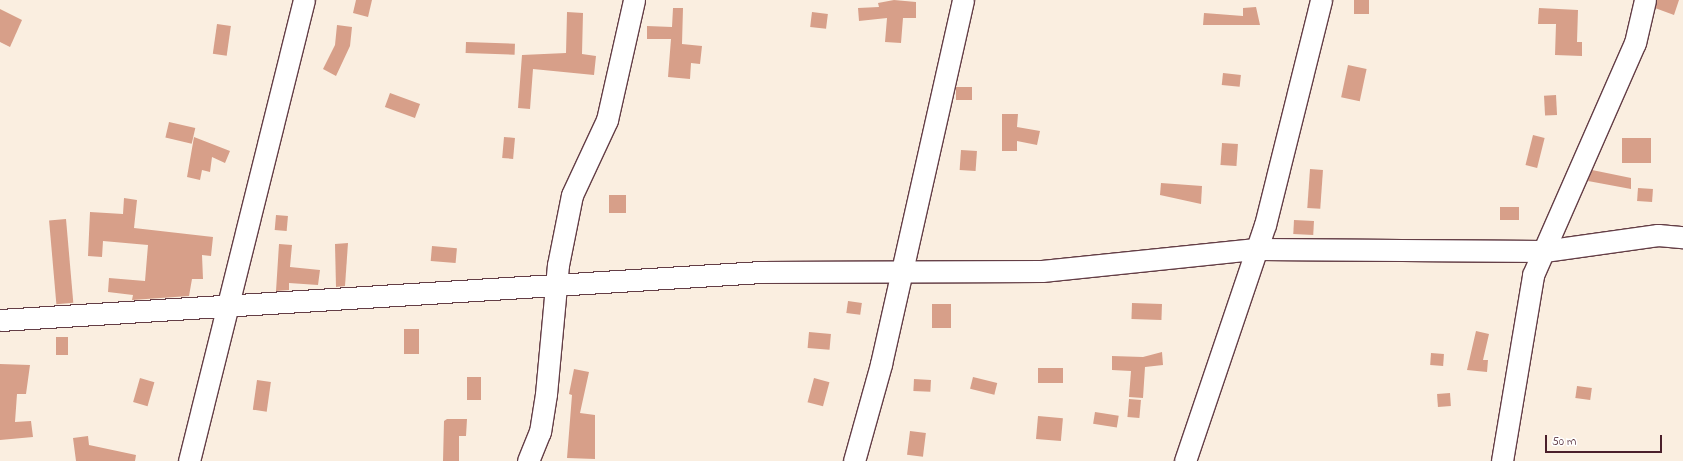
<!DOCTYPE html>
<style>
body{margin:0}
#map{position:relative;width:1683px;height:461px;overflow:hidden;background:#faeee0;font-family:"Indie Flower",sans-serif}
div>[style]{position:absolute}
.building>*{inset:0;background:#d79f89;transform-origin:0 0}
.roads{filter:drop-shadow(1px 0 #643e46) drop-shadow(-1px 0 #643e46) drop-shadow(0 1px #643e46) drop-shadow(0 -1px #643e46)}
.minor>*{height:21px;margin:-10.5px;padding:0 10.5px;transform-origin:10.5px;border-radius:10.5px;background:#fff}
span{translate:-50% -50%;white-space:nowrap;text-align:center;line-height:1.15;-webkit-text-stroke:3.5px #fff;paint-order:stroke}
.scale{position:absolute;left:1545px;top:435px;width:117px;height:18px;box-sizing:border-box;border:2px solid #4a1f2b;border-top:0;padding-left:5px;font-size:12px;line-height:14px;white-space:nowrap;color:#4a1f2b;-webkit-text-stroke:3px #fff;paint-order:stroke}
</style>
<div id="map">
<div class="building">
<div style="clip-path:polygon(356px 0,372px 0,368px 17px,353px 13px)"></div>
<div style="clip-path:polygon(894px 0,916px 2px,916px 18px,903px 18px,901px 43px,885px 42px,887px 18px,859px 21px,858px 8px,879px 7px,878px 3px)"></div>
<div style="left:1354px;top:0;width:15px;height:14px"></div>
<div style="clip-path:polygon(1657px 0,1679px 0,1674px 15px,1655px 8px)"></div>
<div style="clip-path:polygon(1256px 7px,1260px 25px,1203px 25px,1204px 13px,1243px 16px,1243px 8px)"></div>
<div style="clip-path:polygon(673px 8px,683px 8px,682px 44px,702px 46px,700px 64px,691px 63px,690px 79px,668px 77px,671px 39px,647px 39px,647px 26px,672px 27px)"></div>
<div style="clip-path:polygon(1539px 8px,1578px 10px,1577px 42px,1582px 42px,1582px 56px,1555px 55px,1556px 24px,1538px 24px)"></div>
<div style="clip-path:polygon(0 9px,22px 20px,10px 47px,0 42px)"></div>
<div style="clip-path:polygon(567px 12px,583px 13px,582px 54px,596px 56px,594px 75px,533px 69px,530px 109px,518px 108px,522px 55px,566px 53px)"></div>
<div style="left:812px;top:12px;width:16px;height:15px;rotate:7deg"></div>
<div style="left:217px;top:24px;width:14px;height:30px;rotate:8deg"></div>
<div style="clip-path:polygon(337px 25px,352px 27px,350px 46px,336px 76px,323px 69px,335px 45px)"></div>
<div style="left:466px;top:42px;width:49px;height:11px;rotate:2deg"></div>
<div style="left:1348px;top:65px;width:19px;height:33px;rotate:12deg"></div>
<div style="left:1223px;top:73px;width:18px;height:12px;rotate:6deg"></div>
<div style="left:956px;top:87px;width:16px;height:13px"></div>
<div style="left:390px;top:93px;width:32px;height:15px;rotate:20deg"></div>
<div style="left:1556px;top:95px;width:20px;height:12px;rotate:87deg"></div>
<div style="clip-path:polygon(1002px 114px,1018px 114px,1017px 127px,1040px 131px,1037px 145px,1017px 141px,1017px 151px,1002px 151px)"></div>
<div style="left:169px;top:122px;width:27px;height:16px;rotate:13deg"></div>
<div style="left:1533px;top:135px;width:12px;height:31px;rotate:14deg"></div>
<div style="clip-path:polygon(194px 137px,230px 151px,225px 163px,212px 157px,210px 172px,202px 170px,200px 180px,187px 177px)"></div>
<div style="left:504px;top:137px;width:11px;height:21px;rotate:5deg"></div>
<div style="left:1622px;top:138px;width:29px;height:25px"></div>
<div style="left:1222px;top:143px;width:16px;height:22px;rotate:4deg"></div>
<div style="left:961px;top:150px;width:16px;height:20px;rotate:4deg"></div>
<div style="left:1310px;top:169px;width:13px;height:39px;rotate:4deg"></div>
<div style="clip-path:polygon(1592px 170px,1631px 178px,1631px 189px,1588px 181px)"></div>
<div style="clip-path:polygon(1161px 183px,1202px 186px,1201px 204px,1160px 195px)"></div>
<div style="left:1638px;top:188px;width:15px;height:13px;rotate:4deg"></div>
<div style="left:609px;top:195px;width:17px;height:18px"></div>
<div style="clip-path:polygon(124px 198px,137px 200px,134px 228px,213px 237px,211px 256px,202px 255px,203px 279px,192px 279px,189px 296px,132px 300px,133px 295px,108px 292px,109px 278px,145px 281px,148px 245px,103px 241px,102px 257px,88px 256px,90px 212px,123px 214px)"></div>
<div style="left:1500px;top:207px;width:19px;height:13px"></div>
<div style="left:276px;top:215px;width:12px;height:15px;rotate:5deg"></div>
<div style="left:66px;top:219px;width:84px;height:17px;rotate:85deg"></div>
<div style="left:1294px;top:220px;width:20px;height:14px;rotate:3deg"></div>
<div style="clip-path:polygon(348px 243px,345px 286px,336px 287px,335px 244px)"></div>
<div style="clip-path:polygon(279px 244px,292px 245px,290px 267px,320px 270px,318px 285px,289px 283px,289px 290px,276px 291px)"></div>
<div style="left:432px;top:246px;width:25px;height:15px;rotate:5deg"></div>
<div style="left:848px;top:301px;width:14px;height:12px;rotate:8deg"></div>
<div style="left:1132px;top:303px;width:30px;height:16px;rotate:2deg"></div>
<div style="left:932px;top:304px;width:19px;height:24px"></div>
<div style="left:404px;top:329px;width:15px;height:25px"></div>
<div style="clip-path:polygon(1476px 331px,1489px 334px,1483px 360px,1488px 360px,1487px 372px,1467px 370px)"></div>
<div style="left:809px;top:332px;width:22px;height:16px;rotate:5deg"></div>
<div style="left:56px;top:337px;width:12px;height:18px"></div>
<div style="clip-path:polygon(1162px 352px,1163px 365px,1145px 367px,1143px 398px,1129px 397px,1131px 371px,1112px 370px,1112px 356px,1143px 357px)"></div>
<div style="left:1431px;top:353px;width:13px;height:12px;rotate:4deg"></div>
<div style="clip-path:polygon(0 364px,30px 365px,26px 394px,17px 394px,15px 422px,31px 421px,33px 437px,0 440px)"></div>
<div style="left:1038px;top:368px;width:25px;height:15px"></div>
<div style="clip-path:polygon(574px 369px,589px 372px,580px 413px,595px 415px,595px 459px,567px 458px,572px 395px,569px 394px)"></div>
<div style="left:467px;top:377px;width:14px;height:23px"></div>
<div style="left:973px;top:377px;width:25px;height:12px;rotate:14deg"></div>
<div style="left:140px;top:378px;width:15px;height:25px;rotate:16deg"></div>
<div style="left:814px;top:378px;width:16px;height:25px;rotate:15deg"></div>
<div style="left:914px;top:379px;width:17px;height:12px;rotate:3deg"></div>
<div style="left:257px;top:380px;width:14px;height:30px;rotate:8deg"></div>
<div style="left:1577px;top:386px;width:15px;height:12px;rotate:8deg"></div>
<div style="left:1450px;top:393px;width:13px;height:13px;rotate:86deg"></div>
<div style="left:1129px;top:399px;width:12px;height:18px;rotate:5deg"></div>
<div style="left:1095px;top:412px;width:24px;height:12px;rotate:9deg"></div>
<div style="left:1038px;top:416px;width:25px;height:23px;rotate:5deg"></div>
<div style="clip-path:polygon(447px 419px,467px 419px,466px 436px,459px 436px,459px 461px,443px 461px,444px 421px)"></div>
<div style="left:910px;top:431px;width:16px;height:24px;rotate:7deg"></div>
<div style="clip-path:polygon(88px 436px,89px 445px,136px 455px,135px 461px,76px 461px,73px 438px)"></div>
</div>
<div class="roads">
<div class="minor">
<div style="left:0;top:320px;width:762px;rotate:-3.61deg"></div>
<div style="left:760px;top:272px;width:282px;rotate:-0.2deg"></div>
<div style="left:1042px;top:271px;width:215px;rotate:-5.9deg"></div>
<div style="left:1256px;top:249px;width:288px;rotate:0.4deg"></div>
<div style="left:1544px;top:251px;width:115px;rotate:-8deg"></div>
<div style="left:1658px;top:235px;width:25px;rotate:5deg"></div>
<div style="left:189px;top:461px;width:475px;rotate:-76deg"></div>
<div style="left:528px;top:461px;width:31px;rotate:-68deg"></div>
<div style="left:540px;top:432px;width:38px;rotate:-81deg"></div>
<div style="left:546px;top:394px;width:130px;rotate:-84.7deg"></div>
<div style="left:558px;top:265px;width:71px;rotate:-78.7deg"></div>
<div style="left:572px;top:195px;width:83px;rotate:-65deg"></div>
<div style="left:607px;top:120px;width:123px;rotate:-77.3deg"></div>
<div style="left:854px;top:461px;width:101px;rotate:-74.4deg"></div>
<div style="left:881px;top:364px;width:373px;rotate:-77.3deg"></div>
<div style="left:1185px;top:461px;width:249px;rotate:-71.3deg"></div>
<div style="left:1265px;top:225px;width:232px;rotate:-76deg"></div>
<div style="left:1502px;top:461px;width:189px;rotate:-80.5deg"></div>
<div style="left:1533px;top:275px;width:253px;rotate:-66.3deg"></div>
<div style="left:1635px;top:43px;width:44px;rotate:-76.9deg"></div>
</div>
</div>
<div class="scale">50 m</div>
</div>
